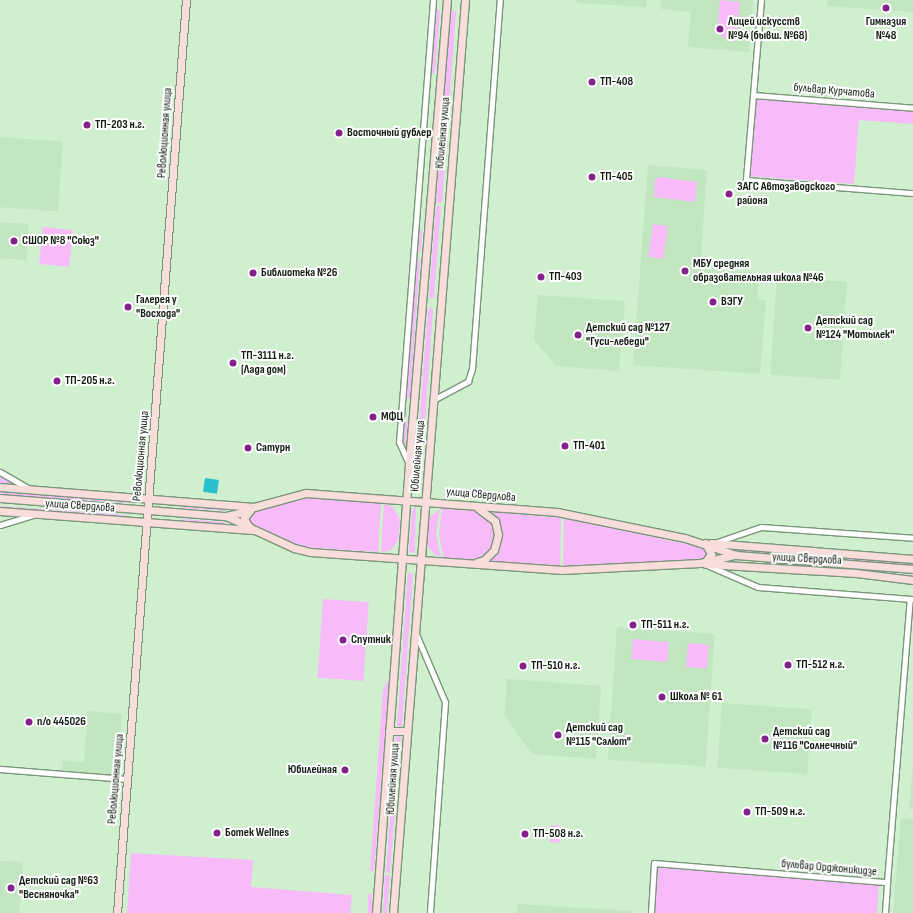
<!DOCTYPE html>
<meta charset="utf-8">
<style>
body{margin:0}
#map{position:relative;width:913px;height:913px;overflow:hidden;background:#d0efcf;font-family:"Sofia Sans Condensed",sans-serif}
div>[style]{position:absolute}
.built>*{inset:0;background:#c1e6c0;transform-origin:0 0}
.green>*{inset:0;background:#f7bbfa;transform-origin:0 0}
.water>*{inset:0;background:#29c0ce;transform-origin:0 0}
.roads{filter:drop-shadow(1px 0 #799679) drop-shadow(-1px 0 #799679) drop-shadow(0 1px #799679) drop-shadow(0 -1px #799679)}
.minor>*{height:5px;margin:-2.5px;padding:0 2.5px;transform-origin:2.5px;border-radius:2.5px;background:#fff}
.secondary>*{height:7px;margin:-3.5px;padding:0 3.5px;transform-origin:3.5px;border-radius:3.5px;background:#f8dddb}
.dots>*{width:11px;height:11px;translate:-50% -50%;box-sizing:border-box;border:2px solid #fff;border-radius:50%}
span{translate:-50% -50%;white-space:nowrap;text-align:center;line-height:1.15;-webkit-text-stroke:4px #fff;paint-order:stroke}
.poi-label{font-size:12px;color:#121d12;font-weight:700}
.left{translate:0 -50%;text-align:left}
.right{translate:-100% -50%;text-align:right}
.street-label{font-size:12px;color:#121d12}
</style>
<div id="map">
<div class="built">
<div style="clip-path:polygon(576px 0,647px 0,646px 7px,578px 3px)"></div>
<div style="clip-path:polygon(661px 0,753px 0,749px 52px,688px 47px,691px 12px,661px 9px)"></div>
<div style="clip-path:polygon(827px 0,913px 0,913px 12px,827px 6px)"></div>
<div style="left:0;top:137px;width:63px;height:70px;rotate:4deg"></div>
<div style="clip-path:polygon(648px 165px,707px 170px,700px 269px,759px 273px,757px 299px,766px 300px,760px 374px,633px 365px)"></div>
<div style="left:0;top:222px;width:29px;height:36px;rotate:4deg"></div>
<div style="left:777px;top:277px;width:70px;height:98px;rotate:4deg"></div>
<div style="clip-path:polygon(538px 295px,625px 301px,619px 371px,556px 366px,534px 340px)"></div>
<div style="left:617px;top:627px;width:98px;height:133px;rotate:4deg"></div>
<div style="clip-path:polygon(507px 679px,601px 686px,596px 759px,532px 754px,505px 716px)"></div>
<div style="left:722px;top:703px;width:90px;height:65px;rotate:4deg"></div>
<div style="clip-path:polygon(88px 711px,122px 714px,117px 776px,62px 771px,63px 761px,84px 762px)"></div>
<div style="clip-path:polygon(913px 764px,913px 809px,909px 809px)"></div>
<div style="clip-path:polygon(901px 818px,913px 819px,913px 913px,893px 913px)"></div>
<div style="clip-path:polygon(0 861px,23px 862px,19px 913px,0 913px)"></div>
<div style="clip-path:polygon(518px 904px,632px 911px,632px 913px,517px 913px)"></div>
</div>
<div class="green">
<div style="clip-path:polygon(720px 0,740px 2px,737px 35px,733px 38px,724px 38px,717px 32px)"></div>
<div style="clip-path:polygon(434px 10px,440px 10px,435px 73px,430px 73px)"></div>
<div style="clip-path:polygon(451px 11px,456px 11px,442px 203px,436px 203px)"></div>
<div style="clip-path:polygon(755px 99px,913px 111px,913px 124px,859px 120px,854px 184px,749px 176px)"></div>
<div style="clip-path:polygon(659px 177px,697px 182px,695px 202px,654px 197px,655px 180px)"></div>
<div style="clip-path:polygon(436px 206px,441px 206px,434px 297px,432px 299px,429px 297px)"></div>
<div style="left:653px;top:224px;width:15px;height:33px;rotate:8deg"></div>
<div style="left:43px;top:227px;width:30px;height:37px;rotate:6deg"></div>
<div style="clip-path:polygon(417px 229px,422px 230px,421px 250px,418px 253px)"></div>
<div style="clip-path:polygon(418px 258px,420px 261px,410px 399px,406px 398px,415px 260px)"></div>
<div style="clip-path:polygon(431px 307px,433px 310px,420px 491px,414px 491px,428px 310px)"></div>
<div style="clip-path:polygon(404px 422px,408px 422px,405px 449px,401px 442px)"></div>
<div style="clip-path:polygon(0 475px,16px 484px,0 483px)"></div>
<div style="clip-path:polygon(0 492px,129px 502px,129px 503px,0 495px)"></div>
<div style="clip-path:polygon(303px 497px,381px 503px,378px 552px,300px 547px,248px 522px,246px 515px,249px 512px)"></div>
<div style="clip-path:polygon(384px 504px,393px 507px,400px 519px,398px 541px,391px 550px,381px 553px)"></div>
<div style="left:0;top:506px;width:125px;height:2px;rotate:4deg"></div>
<div style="left:183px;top:506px;width:43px;height:2px;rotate:4deg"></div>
<div style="clip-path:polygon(416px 507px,415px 553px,409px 552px,412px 510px)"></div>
<div style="clip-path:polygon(442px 508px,475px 511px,489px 520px,495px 534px,493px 546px,486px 555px,476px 561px,444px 559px,439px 535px)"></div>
<div style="clip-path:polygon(440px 509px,436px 534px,441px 557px,434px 554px,426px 544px,428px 519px)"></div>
<div style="clip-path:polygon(492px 512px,561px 518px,560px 567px,487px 562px,498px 550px,501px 538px,500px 524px)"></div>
<div style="clip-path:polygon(564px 518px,705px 548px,709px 552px,704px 560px,563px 567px)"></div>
<div style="clip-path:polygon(182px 519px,225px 522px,225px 525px,182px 521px)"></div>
<div style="clip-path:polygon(733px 549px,913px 562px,913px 565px,735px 551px)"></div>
<div style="clip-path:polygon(732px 561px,913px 575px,913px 578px,732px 563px)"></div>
<div style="clip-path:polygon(408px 573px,413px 573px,402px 726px,399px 727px,397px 726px)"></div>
<div style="left:323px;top:599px;width:46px;height:79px;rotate:4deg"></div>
<div style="left:633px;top:639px;width:36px;height:20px;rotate:5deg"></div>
<div style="left:688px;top:643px;width:21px;height:24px;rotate:5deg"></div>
<div style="clip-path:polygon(390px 676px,374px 871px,370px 871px,383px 690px)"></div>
<div style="clip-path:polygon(399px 735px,401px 737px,390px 873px,386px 872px,396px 737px)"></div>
<div style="left:551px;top:825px;width:10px;height:17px;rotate:6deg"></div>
<div style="clip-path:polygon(131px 853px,253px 860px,251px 887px,352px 895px,350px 913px,127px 913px)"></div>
<div style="clip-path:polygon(658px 867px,879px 885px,877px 913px,655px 913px)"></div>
<div style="clip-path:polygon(385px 875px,390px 876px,387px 913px,383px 913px)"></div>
<div style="left:368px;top:894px;width:4px;height:19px"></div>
</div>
<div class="water">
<div style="left:205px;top:478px;width:14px;height:14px;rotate:8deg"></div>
</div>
<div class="roads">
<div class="minor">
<div style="left:761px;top:0;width:181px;rotate:94.8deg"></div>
<div style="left:746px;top:180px;width:168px;rotate:4.5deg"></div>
<div style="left:753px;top:95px;width:161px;rotate:4.6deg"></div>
<div style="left:433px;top:400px;width:40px;rotate:-28deg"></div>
<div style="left:468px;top:381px;width:13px;rotate:-72deg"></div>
<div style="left:472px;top:369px;width:370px;rotate:-85.7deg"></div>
<div style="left:408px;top:462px;width:22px;rotate:-114deg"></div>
<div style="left:399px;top:442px;width:443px;rotate:-85.6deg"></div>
<div style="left:0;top:472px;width:34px;rotate:30deg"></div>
<div style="left:0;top:525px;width:34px;rotate:-17deg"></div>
<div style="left:717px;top:542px;width:46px;rotate:-18.8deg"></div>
<div style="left:761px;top:527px;width:152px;rotate:4.1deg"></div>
<div style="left:709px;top:566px;width:53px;rotate:23.2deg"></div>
<div style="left:758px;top:587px;width:154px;rotate:4.5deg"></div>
<div style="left:416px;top:634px;width:74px;rotate:66.9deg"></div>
<div style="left:445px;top:702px;width:212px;rotate:94.1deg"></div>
<div style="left:0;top:769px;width:127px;rotate:4.5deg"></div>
<div style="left:651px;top:913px;width:50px;rotate:-86.6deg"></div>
<div style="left:654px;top:863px;width:234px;rotate:4.7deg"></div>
<div style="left:887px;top:882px;width:284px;rotate:-85.4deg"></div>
<div style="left:885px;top:913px;width:31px;rotate:-86deg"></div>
</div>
<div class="secondary">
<div style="left:0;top:487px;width:255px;rotate:4.5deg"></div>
<div style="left:254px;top:507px;width:54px;rotate:-15.1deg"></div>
<div style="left:306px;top:493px;width:252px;rotate:4.3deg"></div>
<div style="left:557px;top:512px;width:131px;rotate:11.5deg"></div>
<div style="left:685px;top:538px;width:54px;rotate:18.4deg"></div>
<div style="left:736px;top:555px;width:178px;rotate:4.5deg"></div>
<div style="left:0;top:498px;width:227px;rotate:4.6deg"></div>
<div style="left:226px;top:516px;width:23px;rotate:-13deg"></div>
<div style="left:251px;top:509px;width:11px;rotate:128deg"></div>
<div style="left:244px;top:518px;width:9px;rotate:63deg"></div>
<div style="left:248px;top:526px;width:7px;rotate:34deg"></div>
<div style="left:0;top:511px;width:256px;rotate:4.3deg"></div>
<div style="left:255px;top:530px;width:43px;rotate:24.8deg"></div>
<div style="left:294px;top:548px;width:16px;rotate:14deg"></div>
<div style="left:310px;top:552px;width:253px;rotate:4.1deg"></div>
<div style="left:562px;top:570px;width:138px;rotate:-2.9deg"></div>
<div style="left:700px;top:563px;width:37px;rotate:-13deg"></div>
<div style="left:226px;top:516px;width:24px;rotate:24deg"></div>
<div style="left:705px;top:543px;width:13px;rotate:61deg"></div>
<div style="left:711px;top:554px;width:10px;rotate:127deg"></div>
<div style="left:711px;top:543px;width:203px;rotate:4.5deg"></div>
<div style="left:477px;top:562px;width:7px;rotate:-16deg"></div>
<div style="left:484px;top:560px;width:14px;rotate:-45deg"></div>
<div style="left:494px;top:550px;width:16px;rotate:-75deg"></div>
<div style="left:498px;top:535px;width:14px;rotate:-102deg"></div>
<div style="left:495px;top:521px;width:21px;rotate:-143deg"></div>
<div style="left:706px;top:564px;width:150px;rotate:3.4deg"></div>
<div style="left:856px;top:573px;width:57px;rotate:7deg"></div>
<div style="left:389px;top:731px;width:18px"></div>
<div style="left:117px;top:913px;width:916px;rotate:-85.68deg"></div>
<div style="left:376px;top:913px;width:452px;rotate:-85.8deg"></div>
<div style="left:409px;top:462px;width:464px;rotate:-85.3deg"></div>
<div style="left:393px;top:913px;width:916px;rotate:-85.49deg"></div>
</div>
</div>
<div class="dots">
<div style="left:886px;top:8px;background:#84228c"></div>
<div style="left:720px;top:29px;background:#84228c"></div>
<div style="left:592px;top:82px;background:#84228c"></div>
<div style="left:87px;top:125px;background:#84228c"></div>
<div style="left:339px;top:133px;background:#84228c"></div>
<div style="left:592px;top:177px;background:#84228c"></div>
<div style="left:729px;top:194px;background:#84228c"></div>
<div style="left:14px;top:241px;background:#84228c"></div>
<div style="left:685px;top:271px;background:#84228c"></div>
<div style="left:253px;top:273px;background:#84228c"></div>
<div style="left:541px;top:277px;background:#84228c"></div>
<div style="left:713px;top:302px;background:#84228c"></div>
<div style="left:128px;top:307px;background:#84228c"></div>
<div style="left:808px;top:328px;background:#84228c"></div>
<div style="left:578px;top:335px;background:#84228c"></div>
<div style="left:233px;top:363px;background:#84228c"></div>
<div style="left:57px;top:381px;background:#84228c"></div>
<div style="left:373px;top:417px;background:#84228c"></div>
<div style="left:565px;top:446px;background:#84228c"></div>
<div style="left:248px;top:448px;background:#84228c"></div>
<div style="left:633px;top:625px;background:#84228c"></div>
<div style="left:343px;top:640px;background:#84228c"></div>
<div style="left:788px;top:665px;background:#84228c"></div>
<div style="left:523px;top:666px;background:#84228c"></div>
<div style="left:662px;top:697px;background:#84228c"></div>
<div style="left:29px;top:722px;background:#84228c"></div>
<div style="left:558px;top:735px;background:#84228c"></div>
<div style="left:765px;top:739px;background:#84228c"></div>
<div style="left:345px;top:770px;background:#84228c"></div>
<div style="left:747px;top:812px;background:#84228c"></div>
<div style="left:217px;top:833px;background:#84228c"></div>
<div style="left:525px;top:834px;background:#84228c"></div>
<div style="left:11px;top:888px;background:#84228c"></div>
</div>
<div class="poi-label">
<span class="left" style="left:728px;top:29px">Лицей искусств<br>№94 (бывш. №68)</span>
<span style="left:886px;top:29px">Гимназия<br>№48</span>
<span class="left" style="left:600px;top:82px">ТП-408</span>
<span class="left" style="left:95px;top:125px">ТП-203 н.г.</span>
<span class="left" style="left:347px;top:133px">Восточный дублер</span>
<span class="left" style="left:600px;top:177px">ТП-405</span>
<span class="left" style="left:737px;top:194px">ЗАГС Автозаводского<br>района</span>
<span class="left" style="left:22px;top:241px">СШОР №8 "Союз"</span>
<span class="left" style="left:693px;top:271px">МБУ средняя<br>образовательная школа №46</span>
<span class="left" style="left:261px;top:273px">Библиотека №26</span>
<span class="left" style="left:549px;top:277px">ТП-403</span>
<span class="left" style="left:136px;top:307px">Галерея у<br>"Восхода"</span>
<span class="left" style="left:721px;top:302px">ВЭГУ</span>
<span class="left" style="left:816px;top:328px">Детский сад<br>№124 "Мотылек"</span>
<span class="left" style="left:586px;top:335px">Детский сад №127<br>"Гуси-лебеди"</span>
<span class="left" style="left:241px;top:363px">ТП-3111 н.г.<br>(Лада дом)</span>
<span class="left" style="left:65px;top:381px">ТП-205 н.г.</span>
<span class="left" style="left:381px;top:417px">МФЦ</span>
<span class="left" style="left:573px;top:446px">ТП-401</span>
<span class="left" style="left:256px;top:448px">Сатурн</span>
<span class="left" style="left:641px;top:625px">ТП-511 н.г.</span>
<span class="left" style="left:351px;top:640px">Спутник</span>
<span class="left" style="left:796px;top:665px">ТП-512 н.г.</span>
<span class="left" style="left:531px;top:666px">ТП-510 н.г.</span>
<span class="left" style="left:670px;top:697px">Школа № 61</span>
<span class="left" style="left:37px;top:722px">п/о 445026</span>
<span class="left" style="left:566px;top:735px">Детский сад<br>№115 "Салют"</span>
<span class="left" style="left:773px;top:739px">Детский сад<br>№116 "Солнечный"</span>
<span class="right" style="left:337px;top:770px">Юбилейная</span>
<span class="left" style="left:755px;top:812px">ТП-509 н.г.</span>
<span class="left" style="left:225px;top:833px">Ботек Wellnes</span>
<span class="left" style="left:533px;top:834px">ТП-508 н.г.</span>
<span class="left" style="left:19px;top:888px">Детский сад №63<br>"Весняночка"</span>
</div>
<div class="street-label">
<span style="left:834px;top:91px;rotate:5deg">бульвар Курчатова</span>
<span style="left:165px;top:133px;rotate:-86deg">Революционная улица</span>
<span style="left:443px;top:133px;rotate:-85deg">Юбилейная улица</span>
<span style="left:141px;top:456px;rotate:-85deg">Революционная улица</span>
<span style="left:418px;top:456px;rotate:-85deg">Юбилейная улица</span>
<span style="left:481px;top:495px;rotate:5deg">улица Свердлова</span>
<span style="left:80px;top:506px;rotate:4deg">улица Свердлова</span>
<span style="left:807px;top:559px;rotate:3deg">улица Свердлова</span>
<span style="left:116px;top:779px;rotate:-85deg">Революционная улица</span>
<span style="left:393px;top:779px;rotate:-86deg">Юбилейная улица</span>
<span style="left:829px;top:868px;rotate:5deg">бульвар Орджоникидзе</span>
</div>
</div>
